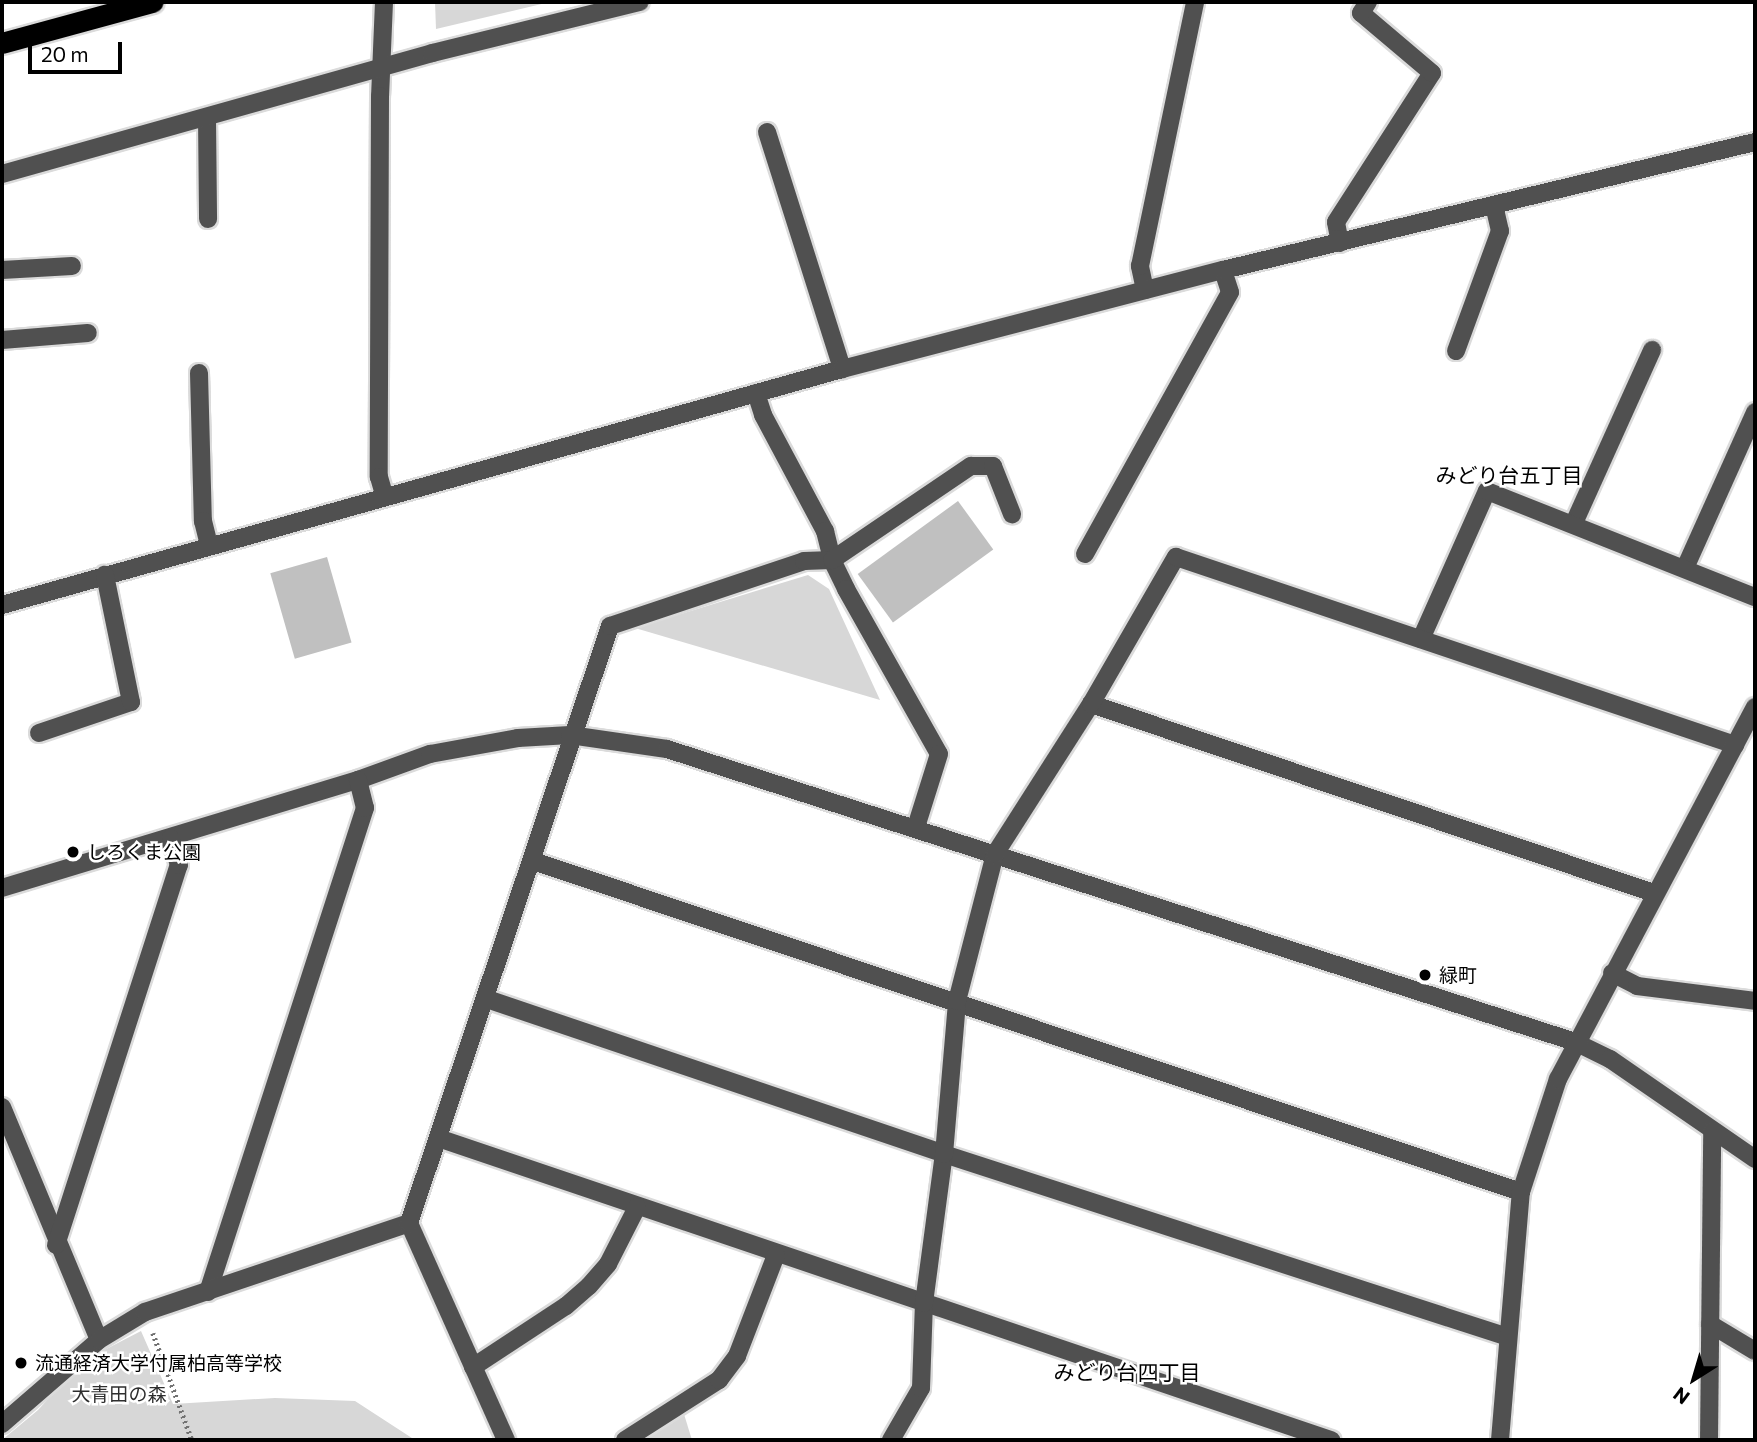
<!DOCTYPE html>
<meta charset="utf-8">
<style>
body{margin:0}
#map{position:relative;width:1757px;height:1442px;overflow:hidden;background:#fff;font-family:Commissioner,"Noto Sans JP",sans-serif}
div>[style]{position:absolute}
.green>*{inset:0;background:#d7d7d7}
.building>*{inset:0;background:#c0c0c0;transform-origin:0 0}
.path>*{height:4.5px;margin-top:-2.25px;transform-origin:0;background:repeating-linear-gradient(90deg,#727272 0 2px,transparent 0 5.5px)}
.roads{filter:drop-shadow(2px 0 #dbdbdb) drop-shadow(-2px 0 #dbdbdb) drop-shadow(0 2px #dbdbdb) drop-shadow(0 -2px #dbdbdb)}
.minor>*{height:18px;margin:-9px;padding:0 9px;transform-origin:9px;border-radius:9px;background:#505050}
.highway>*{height:21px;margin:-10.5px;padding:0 10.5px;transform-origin:10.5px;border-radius:10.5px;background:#000}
.dots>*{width:19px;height:19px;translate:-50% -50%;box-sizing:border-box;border:4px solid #fff;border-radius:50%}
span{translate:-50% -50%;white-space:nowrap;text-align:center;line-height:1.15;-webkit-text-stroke:5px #fff;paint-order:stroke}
.poi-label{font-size:19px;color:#000}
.left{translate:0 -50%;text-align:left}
.park-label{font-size:19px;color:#2e2e2e}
.neighbourhood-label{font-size:21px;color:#000}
.frame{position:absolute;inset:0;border:4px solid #000;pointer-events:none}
.north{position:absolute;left:1659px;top:1344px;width:70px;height:70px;-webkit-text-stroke:5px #fff;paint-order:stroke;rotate:217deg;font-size:19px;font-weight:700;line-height:28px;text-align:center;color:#000}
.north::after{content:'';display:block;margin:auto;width:24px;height:32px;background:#000;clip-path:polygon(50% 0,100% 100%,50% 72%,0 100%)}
.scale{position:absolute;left:28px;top:42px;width:94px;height:32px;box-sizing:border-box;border:4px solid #000;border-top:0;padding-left:9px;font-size:21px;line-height:24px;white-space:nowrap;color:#000;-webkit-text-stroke:5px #fff;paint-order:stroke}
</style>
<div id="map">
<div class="green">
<div style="clip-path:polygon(435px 2px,550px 2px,436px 29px)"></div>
<div style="clip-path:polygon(808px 575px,829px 589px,880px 700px,635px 628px)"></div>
<div style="clip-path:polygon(141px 1331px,173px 1404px,275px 1398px,355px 1401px,415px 1440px,2px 1440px,38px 1410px,83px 1361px)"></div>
<div style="clip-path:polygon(683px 1411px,692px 1440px,638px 1440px)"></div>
</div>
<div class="building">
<div style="left:958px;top:501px;width:60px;height:124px;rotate:54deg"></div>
<div style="left:327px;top:557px;width:89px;height:59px;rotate:74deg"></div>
</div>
<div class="path">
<div style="left:153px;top:1333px;width:114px;rotate:70deg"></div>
</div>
<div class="roads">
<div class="minor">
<div style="left:384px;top:2px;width:94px;rotate:92.4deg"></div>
<div style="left:380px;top:96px;width:381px;rotate:90.2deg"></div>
<div style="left:379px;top:477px;width:19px;rotate:74deg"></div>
<div style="left:207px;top:118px;width:101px;rotate:89.4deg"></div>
<div style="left:767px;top:132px;width:249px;rotate:72.4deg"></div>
<div style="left:2px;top:174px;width:447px;rotate:-15.7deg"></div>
<div style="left:432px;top:53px;width:214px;rotate:-13.8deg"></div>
<div style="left:1340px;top:243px;width:21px;rotate:-101deg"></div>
<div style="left:1336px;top:222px;width:177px;rotate:-57.2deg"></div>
<div style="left:1432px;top:73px;width:93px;rotate:-139.8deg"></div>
<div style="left:1361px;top:13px;width:13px;rotate:-58deg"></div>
<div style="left:2px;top:270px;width:70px;rotate:-3.3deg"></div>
<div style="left:1145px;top:290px;width:25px;rotate:-102deg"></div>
<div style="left:1140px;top:266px;width:270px;rotate:-78.2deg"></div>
<div style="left:2px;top:340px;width:86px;rotate:-4.7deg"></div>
<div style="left:1456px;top:351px;width:128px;rotate:-69.9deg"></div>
<div style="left:1500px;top:231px;width:26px;rotate:-103deg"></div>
<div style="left:199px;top:373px;width:148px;rotate:88.5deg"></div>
<div style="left:203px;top:521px;width:25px;rotate:76deg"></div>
<div style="left:756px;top:393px;width:23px;rotate:72deg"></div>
<div style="left:763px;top:415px;width:132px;rotate:61.9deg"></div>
<div style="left:825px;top:531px;width:30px;rotate:76deg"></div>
<div style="left:832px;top:560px;width:32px;rotate:64deg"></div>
<div style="left:846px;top:589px;width:189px;rotate:60.6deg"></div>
<div style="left:939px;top:754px;width:77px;rotate:107.5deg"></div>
<div style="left:1574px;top:523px;width:190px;rotate:-65.7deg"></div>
<div style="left:1085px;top:554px;width:299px;rotate:-61deg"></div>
<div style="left:1230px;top:292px;width:23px;rotate:-108deg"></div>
<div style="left:1685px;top:568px;width:171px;rotate:-65.8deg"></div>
<div style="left:2px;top:605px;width:873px;rotate:-15.69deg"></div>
<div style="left:842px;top:369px;width:394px;rotate:-14.6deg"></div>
<div style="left:1223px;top:270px;width:547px;rotate:-13.53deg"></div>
<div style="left:1421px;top:639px;width:162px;rotate:-66deg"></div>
<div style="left:1487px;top:491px;width:288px;rotate:21.6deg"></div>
<div style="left:1091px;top:704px;width:594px;rotate:18.56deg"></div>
<div style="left:39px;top:733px;width:97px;rotate:-18.6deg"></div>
<div style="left:131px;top:702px;width:130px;rotate:-101.6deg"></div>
<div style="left:533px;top:861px;width:1042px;rotate:18.52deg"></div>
<div style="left:2px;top:888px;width:372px;rotate:-16.9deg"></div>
<div style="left:358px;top:780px;width:77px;rotate:-19.9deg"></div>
<div style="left:430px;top:754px;width:89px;rotate:-10.3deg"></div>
<div style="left:518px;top:738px;width:52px;rotate:-3.3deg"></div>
<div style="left:570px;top:735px;width:98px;rotate:8.2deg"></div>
<div style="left:667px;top:749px;width:954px;rotate:17.88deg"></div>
<div style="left:1575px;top:1042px;width:39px;rotate:26deg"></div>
<div style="left:1610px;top:1059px;width:176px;rotate:34.6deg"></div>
<div style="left:1612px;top:973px;width:28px;rotate:27deg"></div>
<div style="left:1637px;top:986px;width:119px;rotate:7.2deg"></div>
<div style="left:487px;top:999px;width:483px;rotate:18.7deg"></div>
<div style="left:944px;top:1154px;width:593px;rotate:17.98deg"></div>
<div style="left:2px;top:1107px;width:252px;rotate:67.4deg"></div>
<div style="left:441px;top:1139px;width:940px;rotate:18.69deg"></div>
<div style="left:56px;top:1245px;width:399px;rotate:-72.1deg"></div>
<div style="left:179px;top:865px;width:28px;rotate:-107deg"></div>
<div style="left:208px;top:1292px;width:509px;rotate:-72.03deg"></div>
<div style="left:365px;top:808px;width:29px;rotate:-104deg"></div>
<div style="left:1710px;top:1324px;width:52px;rotate:31deg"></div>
<div style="left:473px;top:1367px;width:111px;rotate:-33.3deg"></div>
<div style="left:566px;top:1306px;width:30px;rotate:-41deg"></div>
<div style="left:589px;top:1286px;width:29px;rotate:-49deg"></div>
<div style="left:608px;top:1264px;width:64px;rotate:-63deg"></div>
<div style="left:2px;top:1424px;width:128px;rotate:-40.9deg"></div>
<div style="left:99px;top:1340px;width:54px;rotate:-31.3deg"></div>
<div style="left:145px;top:1312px;width:279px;rotate:-18.6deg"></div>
<div style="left:506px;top:1440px;width:238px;rotate:-114.1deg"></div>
<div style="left:409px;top:1223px;width:630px;rotate:-71.39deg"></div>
<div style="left:610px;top:626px;width:205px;rotate:-18.5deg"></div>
<div style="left:804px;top:561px;width:28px;rotate:-2deg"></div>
<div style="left:832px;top:560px;width:168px;rotate:-34.1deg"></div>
<div style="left:971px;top:466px;width:22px"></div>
<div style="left:993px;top:466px;width:52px;rotate:68.4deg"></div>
<div style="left:625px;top:1440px;width:112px;rotate:-32.6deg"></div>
<div style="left:719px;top:1380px;width:30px;rotate:-53deg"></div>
<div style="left:737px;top:1356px;width:108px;rotate:-68.9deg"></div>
<div style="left:891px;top:1440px;width:60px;rotate:-60deg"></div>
<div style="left:921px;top:1388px;width:85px;rotate:-88deg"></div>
<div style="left:924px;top:1303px;width:150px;rotate:-82.4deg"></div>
<div style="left:944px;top:1154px;width:154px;rotate:-85.1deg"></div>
<div style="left:957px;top:1001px;width:152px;rotate:-75.5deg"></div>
<div style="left:995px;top:854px;width:178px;rotate:-57.4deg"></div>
<div style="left:1091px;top:704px;width:170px;rotate:-60deg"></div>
<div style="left:1176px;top:557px;width:590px;rotate:18.59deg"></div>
<div style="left:1500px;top:1440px;width:249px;rotate:-85.2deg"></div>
<div style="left:1521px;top:1192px;width:119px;rotate:-71.9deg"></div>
<div style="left:1558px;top:1079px;width:421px;rotate:-62.1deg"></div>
<div style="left:1709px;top:1440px;width:309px;rotate:-89.4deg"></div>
</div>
<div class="highway">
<div style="left:2px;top:43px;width:156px;rotate:-15.3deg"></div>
</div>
</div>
<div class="dots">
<div style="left:73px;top:852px;background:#000"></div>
<div style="left:1425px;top:975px;background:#000"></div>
<div style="left:21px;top:1363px;background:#000"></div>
</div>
<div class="poi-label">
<span class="left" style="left:87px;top:852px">しろくま公園</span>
<span class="left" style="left:1439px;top:975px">緑町</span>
<span class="left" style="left:35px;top:1363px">流通経済大学付属柏高等学校</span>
</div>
<div class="park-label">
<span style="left:119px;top:1394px">大青田の森</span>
</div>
<div class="neighbourhood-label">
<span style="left:1509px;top:475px">みどり台五丁目</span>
<span style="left:1127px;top:1372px">みどり台四丁目</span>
</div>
<div class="frame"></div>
<div class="north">N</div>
<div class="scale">20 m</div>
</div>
